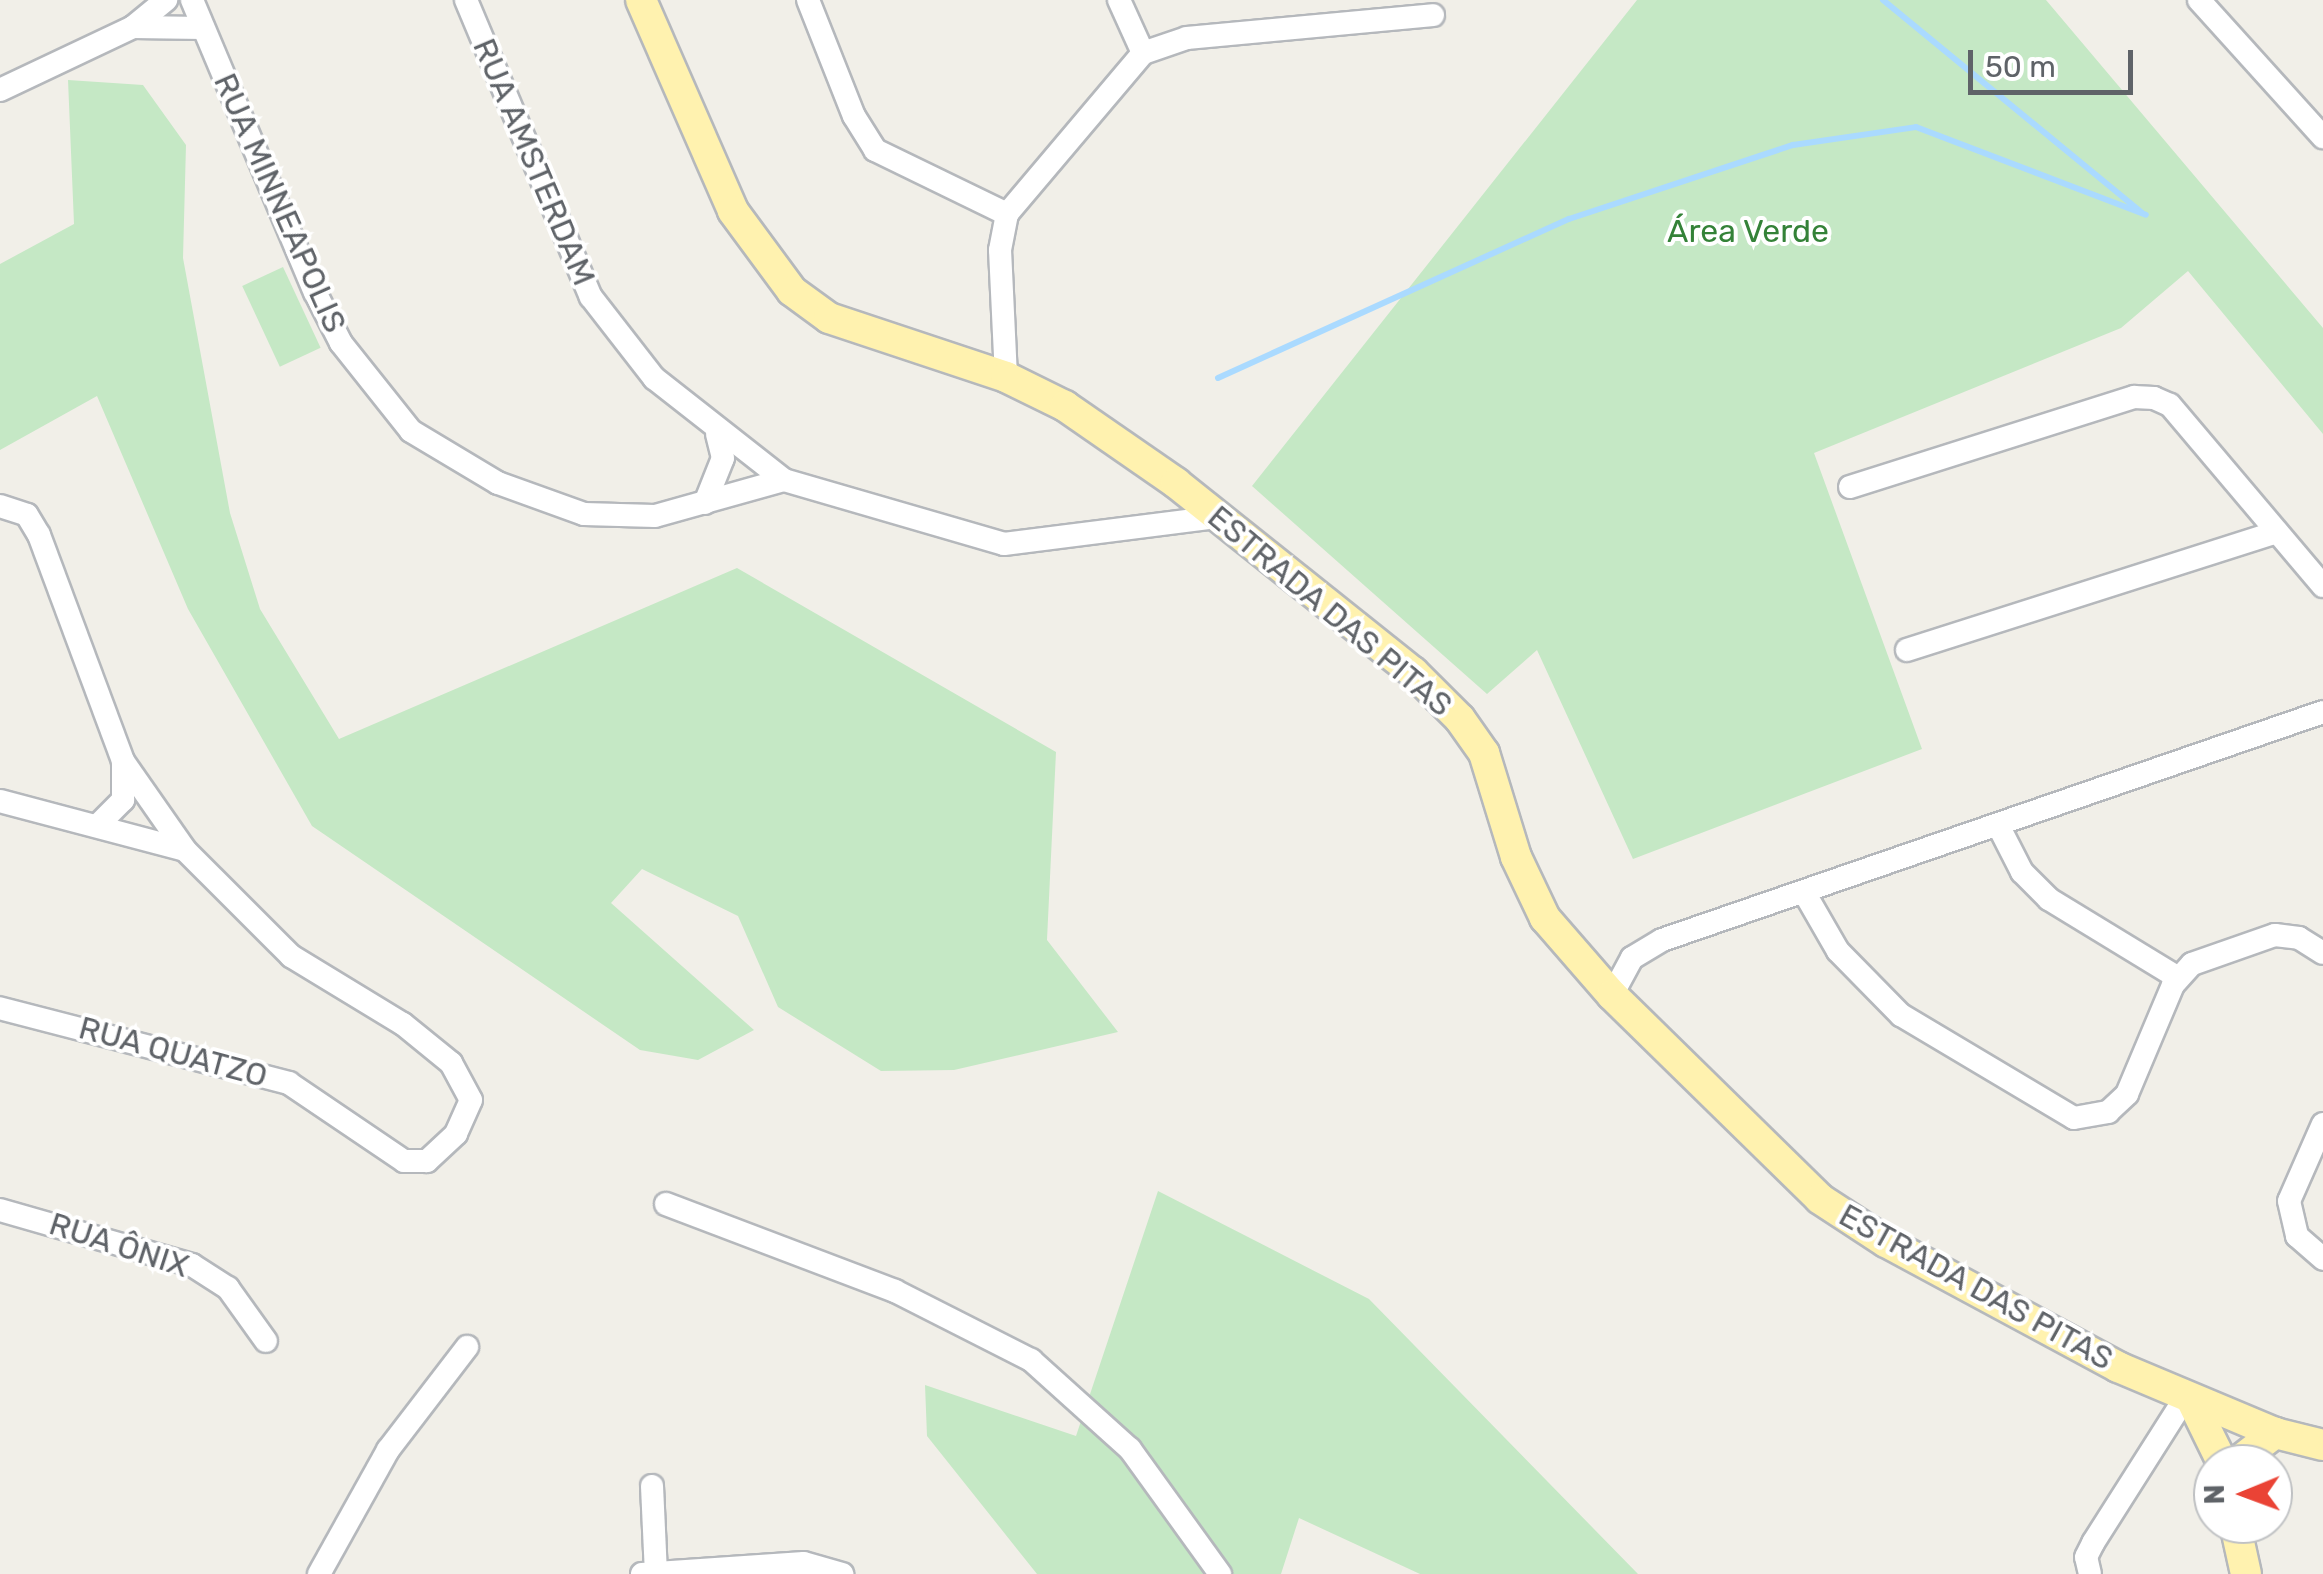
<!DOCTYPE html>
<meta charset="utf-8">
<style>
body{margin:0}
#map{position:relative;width:2323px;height:1574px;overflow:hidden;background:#f1efe8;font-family:Rubik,sans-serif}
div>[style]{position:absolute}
.green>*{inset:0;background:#c5e8c5;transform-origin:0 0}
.stream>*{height:6px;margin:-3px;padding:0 3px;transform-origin:3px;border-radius:3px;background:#aadaff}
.roads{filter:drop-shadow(2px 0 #b5b8bc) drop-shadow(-2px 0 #b5b8bc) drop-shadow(0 2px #b5b8bc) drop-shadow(0 -2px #b5b8bc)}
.minor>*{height:22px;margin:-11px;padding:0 11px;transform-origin:11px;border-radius:11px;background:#fff}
.major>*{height:30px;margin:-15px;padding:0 15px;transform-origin:15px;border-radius:15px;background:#fff2af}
span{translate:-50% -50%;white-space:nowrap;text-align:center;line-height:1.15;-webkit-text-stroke:8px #fff;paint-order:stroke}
.street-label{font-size:32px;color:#5f6368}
.park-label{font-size:32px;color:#348238}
.north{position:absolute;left:2193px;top:1444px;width:100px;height:100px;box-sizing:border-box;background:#fff;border:2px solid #bfc1c3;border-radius:50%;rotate:269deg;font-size:28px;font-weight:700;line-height:40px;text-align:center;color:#5f6368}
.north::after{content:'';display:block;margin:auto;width:35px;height:45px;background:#ea4335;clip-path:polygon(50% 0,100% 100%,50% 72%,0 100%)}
.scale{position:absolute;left:1968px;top:50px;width:165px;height:45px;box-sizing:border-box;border:5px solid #5f6368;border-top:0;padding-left:12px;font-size:30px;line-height:35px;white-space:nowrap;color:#5f6368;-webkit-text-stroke:8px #fff;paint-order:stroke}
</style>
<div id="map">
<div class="green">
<div style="clip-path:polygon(1637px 0,2046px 0,2323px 328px,2323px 434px,2188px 271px,2121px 328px,1814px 453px,1922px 749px,1633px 859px,1537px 650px,1487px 694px,1252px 486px)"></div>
<div style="clip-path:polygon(68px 80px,143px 85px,186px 145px,183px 258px,230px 513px,260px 609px,339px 739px,737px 568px,1056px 752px,1047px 940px,1118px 1032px,954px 1070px,881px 1071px,778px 1007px,738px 916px,642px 869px,611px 903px,754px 1030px,698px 1060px,640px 1050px,312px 826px,188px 609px,97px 396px,0 450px,0 264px,74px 224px)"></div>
<div style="left:283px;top:267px;width:89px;height:45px;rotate:65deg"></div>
<div style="clip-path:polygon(1158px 1191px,1369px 1299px,1638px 1574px,1420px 1574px,1299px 1518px,1281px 1574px,1037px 1574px,927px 1436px,925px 1385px,1076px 1436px)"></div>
</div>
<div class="stream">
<div style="left:1883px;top:0;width:334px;rotate:39.4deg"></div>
<div style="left:1218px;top:378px;width:385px;rotate:-24.4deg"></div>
<div style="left:1569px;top:219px;width:236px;rotate:-18.3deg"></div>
<div style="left:1793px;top:145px;width:124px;rotate:-8.3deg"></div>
<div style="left:1916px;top:127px;width:246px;rotate:20.9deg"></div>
</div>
<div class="roads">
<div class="minor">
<div style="left:192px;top:0;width:317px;rotate:67.2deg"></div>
<div style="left:315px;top:292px;width:57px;rotate:63deg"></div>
<div style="left:341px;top:343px;width:112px;rotate:51.5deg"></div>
<div style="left:411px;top:431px;width:101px;rotate:30.9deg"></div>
<div style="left:498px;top:483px;width:91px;rotate:19.8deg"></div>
<div style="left:584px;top:514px;width:71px;rotate:1.6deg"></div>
<div style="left:655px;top:516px;width:134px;rotate:-15.6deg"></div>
<div style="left:466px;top:0;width:322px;rotate:67.2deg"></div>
<div style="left:591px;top:297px;width:103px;rotate:52.1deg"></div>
<div style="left:654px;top:378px;width:165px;rotate:38.1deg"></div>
<div style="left:784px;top:480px;width:229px;rotate:16.2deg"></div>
<div style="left:1004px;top:544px;width:216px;rotate:-7.2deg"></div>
<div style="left:808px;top:0;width:125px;rotate:68.4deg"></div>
<div style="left:854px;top:116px;width:40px;rotate:58deg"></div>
<div style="left:875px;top:150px;width:147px;rotate:25.9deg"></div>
<div style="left:1119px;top:0;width:58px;rotate:65.6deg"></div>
<div style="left:2199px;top:0;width:185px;rotate:47.9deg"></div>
<div style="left:133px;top:27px;width:70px;rotate:0.8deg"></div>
<div style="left:0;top:90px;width:147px;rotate:-25.3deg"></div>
<div style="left:133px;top:27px;width:43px;rotate:-39.3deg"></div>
<div style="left:1006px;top:377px;width:127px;rotate:-92.7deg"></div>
<div style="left:1000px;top:250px;width:37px;rotate:-79deg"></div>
<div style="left:1007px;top:214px;width:211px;rotate:-49.8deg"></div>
<div style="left:1143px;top:53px;width:46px;rotate:-18.8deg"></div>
<div style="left:1187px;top:38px;width:247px;rotate:-5.3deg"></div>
<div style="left:1850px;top:487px;width:298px;rotate:-17.6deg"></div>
<div style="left:2134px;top:397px;width:20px;rotate:3deg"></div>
<div style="left:2154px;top:398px;width:17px;rotate:24deg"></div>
<div style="left:2170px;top:405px;width:237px;rotate:49.8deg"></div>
<div style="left:705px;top:503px;width:48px;rotate:-68.2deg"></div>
<div style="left:723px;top:458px;width:25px;rotate:-104deg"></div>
<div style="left:0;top:506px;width:28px;rotate:18deg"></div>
<div style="left:27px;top:515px;width:23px;rotate:59deg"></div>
<div style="left:39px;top:535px;width:241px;rotate:69.6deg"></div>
<div style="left:123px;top:761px;width:108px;rotate:55.1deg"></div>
<div style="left:185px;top:850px;width:150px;rotate:45deg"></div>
<div style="left:291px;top:956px;width:131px;rotate:31.3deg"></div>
<div style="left:403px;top:1024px;width:62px;rotate:39.1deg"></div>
<div style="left:451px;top:1063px;width:42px;rotate:61.6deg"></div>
<div style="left:471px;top:1100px;width:37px;rotate:114deg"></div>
<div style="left:456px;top:1134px;width:40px;rotate:137deg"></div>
<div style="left:427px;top:1161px;width:23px;rotate:180deg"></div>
<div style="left:404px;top:1161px;width:139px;rotate:-145.9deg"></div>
<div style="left:289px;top:1083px;width:299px;rotate:-165.5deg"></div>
<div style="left:1907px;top:650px;width:388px;rotate:-17.7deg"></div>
<div style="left:0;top:801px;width:191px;rotate:14.8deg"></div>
<div style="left:1998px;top:825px;width:53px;rotate:62.9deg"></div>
<div style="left:2022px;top:872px;width:38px;rotate:45deg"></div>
<div style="left:2049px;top:899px;width:150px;rotate:31.4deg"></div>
<div style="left:97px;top:826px;width:37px;rotate:-45deg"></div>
<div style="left:123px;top:800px;width:39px;rotate:-90deg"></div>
<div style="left:1804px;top:892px;width:68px;rotate:60deg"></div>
<div style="left:1838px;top:951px;width:90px;rotate:45.5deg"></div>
<div style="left:1901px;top:1015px;width:201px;rotate:30.8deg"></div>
<div style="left:2074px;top:1118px;width:35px;rotate:-10deg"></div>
<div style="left:2108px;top:1112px;width:26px;rotate:-43deg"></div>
<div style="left:2127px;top:1094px;width:118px;rotate:-67.1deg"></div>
<div style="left:2173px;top:985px;width:28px;rotate:-48deg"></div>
<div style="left:2192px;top:964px;width:88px;rotate:-19.3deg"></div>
<div style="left:2275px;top:935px;width:24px;rotate:7deg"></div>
<div style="left:2299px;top:938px;width:28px;rotate:32deg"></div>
<div style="left:1612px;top:995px;width:42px;rotate:-61.6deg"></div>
<div style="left:1632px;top:958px;width:35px;rotate:-31deg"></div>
<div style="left:1662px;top:940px;width:699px;rotate:-19.03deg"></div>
<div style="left:2323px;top:1124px;width:84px;rotate:113.8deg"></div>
<div style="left:2289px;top:1201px;width:36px;rotate:77deg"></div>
<div style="left:2297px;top:1236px;width:35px;rotate:41deg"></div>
<div style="left:666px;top:1204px;width:245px;rotate:20.8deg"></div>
<div style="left:895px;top:1291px;width:153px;rotate:26.9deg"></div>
<div style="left:1031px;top:1360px;width:133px;rotate:42deg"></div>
<div style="left:1130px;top:1449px;width:154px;rotate:54.2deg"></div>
<div style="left:0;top:1210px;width:200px;rotate:16deg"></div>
<div style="left:192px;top:1265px;width:43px;rotate:32.6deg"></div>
<div style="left:228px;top:1288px;width:65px;rotate:54.4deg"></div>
<div style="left:652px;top:1486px;width:87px;rotate:87.4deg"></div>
<div style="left:319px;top:1574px;width:142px;rotate:-60.9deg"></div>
<div style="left:388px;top:1450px;width:130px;rotate:-52.5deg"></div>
<div style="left:642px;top:1574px;width:162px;rotate:-3.9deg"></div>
<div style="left:804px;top:1563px;width:40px;rotate:16deg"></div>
<div style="left:2090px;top:1574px;width:17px;rotate:-103deg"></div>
<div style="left:2086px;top:1557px;width:16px;rotate:-63deg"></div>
<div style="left:2093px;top:1543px;width:172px;rotate:-57.6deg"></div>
</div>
<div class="major">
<div style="left:641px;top:0;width:230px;rotate:66.4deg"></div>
<div style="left:733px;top:211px;width:99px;rotate:53.6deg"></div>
<div style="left:792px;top:291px;width:46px;rotate:36.1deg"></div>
<div style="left:829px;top:318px;width:187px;rotate:18.4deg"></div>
<div style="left:1006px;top:377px;width:66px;rotate:26.2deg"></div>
<div style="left:1065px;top:406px;width:135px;rotate:34.7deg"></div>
<div style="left:1176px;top:483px;width:303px;rotate:38.6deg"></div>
<div style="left:1413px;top:672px;width:66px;rotate:45deg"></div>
<div style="left:1460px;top:719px;width:42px;rotate:54.8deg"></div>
<div style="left:1484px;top:753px;width:109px;rotate:72.9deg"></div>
<div style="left:1516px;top:857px;width:68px;rotate:64.6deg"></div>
<div style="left:1545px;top:918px;width:102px;rotate:49deg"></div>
<div style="left:1612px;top:995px;width:291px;rotate:44.4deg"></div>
<div style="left:1820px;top:1199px;width:79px;rotate:33.1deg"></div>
<div style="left:1886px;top:1242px;width:264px;rotate:28.3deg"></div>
<div style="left:2118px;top:1367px;width:170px;rotate:22.8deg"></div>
<div style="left:2192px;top:1401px;width:70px;rotate:63.8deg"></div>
<div style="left:2235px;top:1464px;width:51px;rotate:-37.8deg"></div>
<div style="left:2275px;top:1433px;width:49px;rotate:14deg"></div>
<div style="left:2235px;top:1524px;width:51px;rotate:77.6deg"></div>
</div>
</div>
<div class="street-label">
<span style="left:534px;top:162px;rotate:67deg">RUA AMSTERDAM</span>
<span style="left:280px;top:203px;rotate:66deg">RUA MINNEAPOLIS</span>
<span style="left:1330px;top:611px;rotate:40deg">ESTRADA DAS PITAS</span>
<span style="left:173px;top:1052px;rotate:15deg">RUA QUATZO</span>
<span style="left:119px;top:1245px;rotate:18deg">RUA ÔNIX</span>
<span style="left:1976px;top:1287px;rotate:29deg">ESTRADA DAS PITAS</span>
</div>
<div class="park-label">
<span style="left:1748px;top:231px">Área Verde</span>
</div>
<div class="north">N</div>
<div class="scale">50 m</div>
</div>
